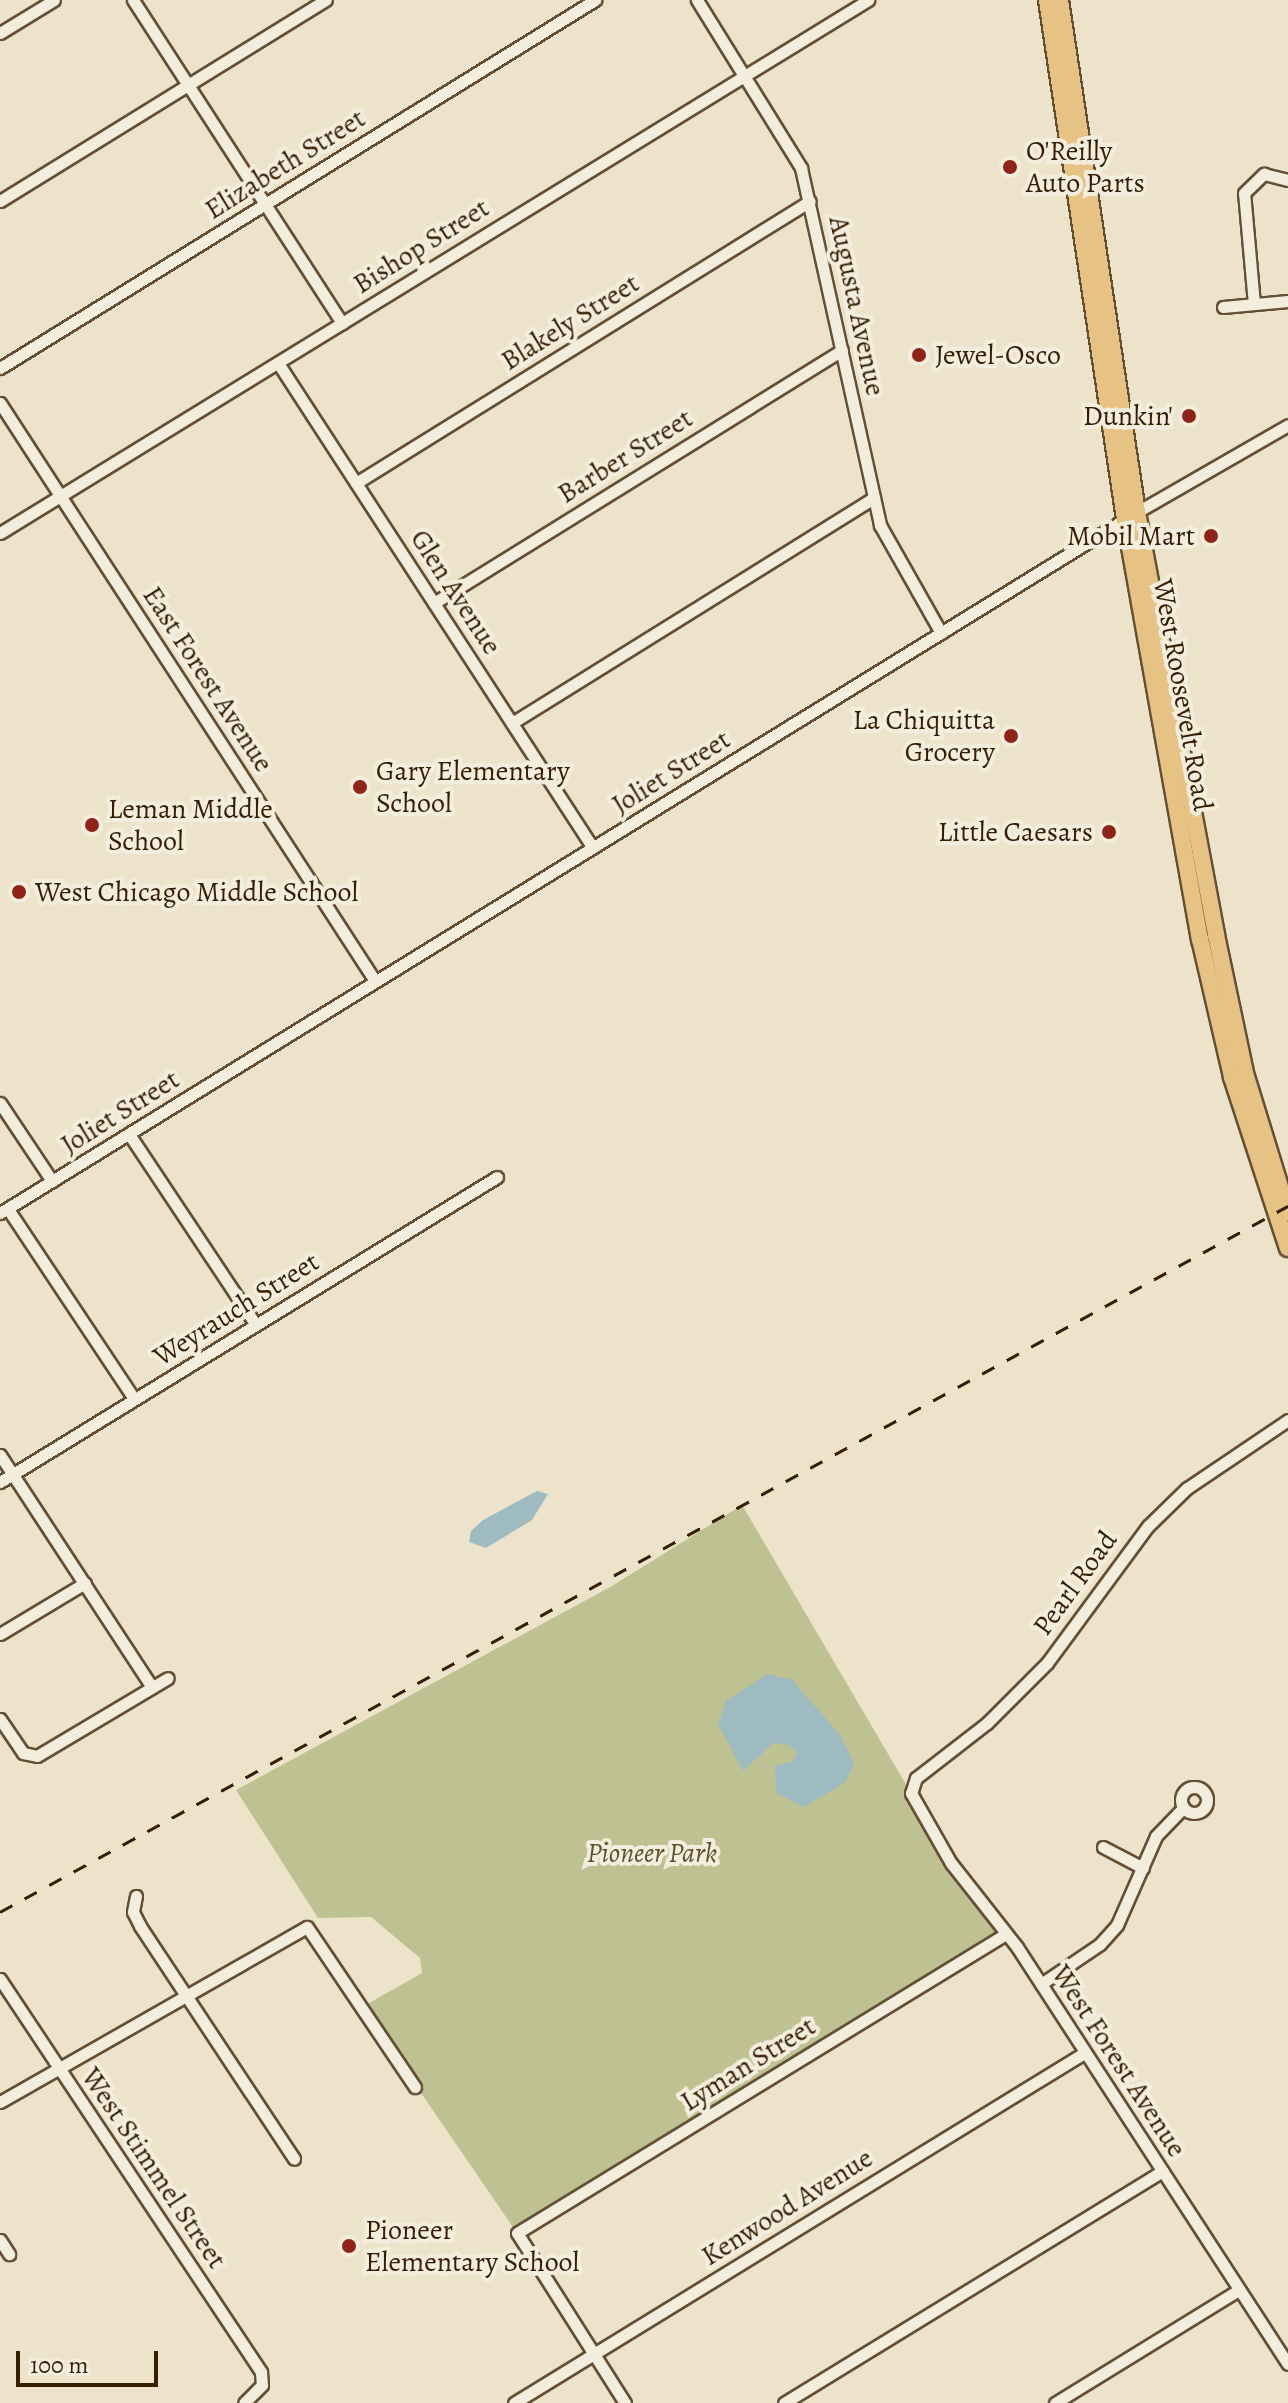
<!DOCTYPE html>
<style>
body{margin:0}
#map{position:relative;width:1288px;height:2403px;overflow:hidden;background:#ece3ca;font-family:Alegreya,serif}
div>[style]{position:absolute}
.green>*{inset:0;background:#bec293}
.water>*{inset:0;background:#9dbbc0}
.roads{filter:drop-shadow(2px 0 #644f35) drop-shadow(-2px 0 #644f35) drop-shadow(0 2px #644f35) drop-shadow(0 -2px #644f35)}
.street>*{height:11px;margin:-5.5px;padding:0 5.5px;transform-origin:5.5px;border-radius:5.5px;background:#f3eddd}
.street>.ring{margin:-5.5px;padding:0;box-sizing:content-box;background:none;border:11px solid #f3eddd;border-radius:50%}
.primary>*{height:16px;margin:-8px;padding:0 8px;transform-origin:8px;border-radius:8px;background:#e6c285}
.rail>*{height:3px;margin-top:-1.5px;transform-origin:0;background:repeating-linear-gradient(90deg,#361e03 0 14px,transparent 0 28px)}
.dots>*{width:22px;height:22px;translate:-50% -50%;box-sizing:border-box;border:4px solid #f3eddd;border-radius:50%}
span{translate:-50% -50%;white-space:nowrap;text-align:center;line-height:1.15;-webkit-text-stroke:8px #f3eddd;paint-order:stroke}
.poi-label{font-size:28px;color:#361e03}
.left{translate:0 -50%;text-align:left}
.right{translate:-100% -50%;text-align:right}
.street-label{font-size:28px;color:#361e03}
.park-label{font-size:28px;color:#5f4f2e;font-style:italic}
.scale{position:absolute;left:16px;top:2351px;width:142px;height:36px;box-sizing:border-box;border:4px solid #361e03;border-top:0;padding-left:10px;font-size:24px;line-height:28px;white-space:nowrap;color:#361e03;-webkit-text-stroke:6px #f3eddd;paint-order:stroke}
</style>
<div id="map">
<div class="green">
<div style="clip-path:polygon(742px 1505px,911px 1793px,1004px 1935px,517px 2233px,362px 2007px,422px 1973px,420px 1958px,371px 1917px,318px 1918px,236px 1790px,612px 1586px)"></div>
</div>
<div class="water">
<div style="clip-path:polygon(537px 1491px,548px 1494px,532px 1520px,486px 1548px,469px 1542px,471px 1531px,483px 1520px)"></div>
<div style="clip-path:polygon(768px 1674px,792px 1680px,840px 1735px,854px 1763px,845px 1782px,804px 1807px,776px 1793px,775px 1766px,791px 1762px,797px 1754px,790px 1745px,773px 1743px,743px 1771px,718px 1724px,726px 1701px)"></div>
</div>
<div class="roads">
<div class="street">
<div style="left:133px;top:0;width:385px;rotate:57.1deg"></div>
<div style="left:697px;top:0;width:198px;rotate:58.2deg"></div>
<div style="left:801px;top:168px;width:366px;rotate:77.5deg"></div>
<div style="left:880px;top:525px;width:124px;rotate:60.5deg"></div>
<div style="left:0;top:33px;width:63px;rotate:-31.4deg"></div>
<div style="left:0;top:201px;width:383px;rotate:-31.7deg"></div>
<div style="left:1254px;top:304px;width:111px;rotate:-95.1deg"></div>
<div style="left:1244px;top:193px;width:28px;rotate:-44deg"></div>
<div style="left:1264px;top:174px;width:25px;rotate:14deg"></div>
<div style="left:1223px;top:307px;width:65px;rotate:-5.3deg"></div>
<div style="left:278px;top:363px;width:578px;rotate:57deg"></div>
<div style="left:0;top:368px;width:700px;rotate:-31.74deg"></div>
<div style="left:0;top:403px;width:689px;rotate:57.02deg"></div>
<div style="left:356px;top:483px;width:534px;rotate:-31.85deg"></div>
<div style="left:0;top:533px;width:1019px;rotate:-31.55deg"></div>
<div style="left:434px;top:603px;width:480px;rotate:-31.8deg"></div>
<div style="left:512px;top:723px;width:426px;rotate:-31.9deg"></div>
<div style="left:0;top:1103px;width:94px;rotate:56.3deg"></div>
<div style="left:129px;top:1134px;width:229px;rotate:56.4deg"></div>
<div style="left:8px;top:1209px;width:228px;rotate:56.4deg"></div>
<div style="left:0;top:1213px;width:1336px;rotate:-31.66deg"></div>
<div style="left:1137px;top:512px;width:174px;rotate:-29.9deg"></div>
<div style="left:1288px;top:1420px;width:122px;rotate:146deg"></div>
<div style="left:1187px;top:1488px;width:54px;rotate:135.7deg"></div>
<div style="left:1148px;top:1526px;width:170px;rotate:126.4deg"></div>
<div style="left:1047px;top:1663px;width:85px;rotate:135deg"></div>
<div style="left:987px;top:1723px;width:90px;rotate:142.2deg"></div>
<div style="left:916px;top:1778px;width:16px;rotate:108deg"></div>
<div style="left:911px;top:1793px;width:81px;rotate:60.3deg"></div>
<div style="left:951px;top:1863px;width:107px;rotate:51.8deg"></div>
<div style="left:1017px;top:1947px;width:497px;rotate:57deg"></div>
<div style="left:0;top:1455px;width:277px;rotate:56.8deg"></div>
<div style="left:0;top:1482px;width:583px;rotate:-31.54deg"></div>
<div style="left:0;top:1634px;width:99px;rotate:-31deg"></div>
<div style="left:0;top:1719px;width:41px;rotate:55.9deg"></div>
<div style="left:23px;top:1753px;width:14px;rotate:12deg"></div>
<div style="left:37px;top:1756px;width:152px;rotate:-30.8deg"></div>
<div class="ring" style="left:1181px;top:1787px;width:15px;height:15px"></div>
<div style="left:1103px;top:1847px;width:45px;rotate:27.7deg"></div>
<div style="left:136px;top:1896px;width:16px;rotate:101deg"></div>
<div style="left:133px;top:1912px;width:16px;rotate:63deg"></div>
<div style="left:140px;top:1926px;width:279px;rotate:56.5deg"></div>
<div style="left:0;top:1979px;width:472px;rotate:56.4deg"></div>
<div style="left:261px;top:2372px;width:13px;rotate:86deg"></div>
<div style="left:262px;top:2385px;width:25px;rotate:135deg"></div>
<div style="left:1041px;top:1984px;width:71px;rotate:-34.1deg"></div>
<div style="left:1100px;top:1944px;width:25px;rotate:-48deg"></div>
<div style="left:1117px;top:1925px;width:97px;rotate:-66.3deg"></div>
<div style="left:1156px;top:1836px;width:39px;rotate:-46deg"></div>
<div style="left:0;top:2102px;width:353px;rotate:-29.7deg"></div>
<div style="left:307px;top:1927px;width:193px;rotate:56deg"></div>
<div style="left:0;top:2240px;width:17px;rotate:57deg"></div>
<div style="left:514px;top:2403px;width:669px;rotate:-31.55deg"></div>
<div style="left:625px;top:2403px;width:201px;rotate:-122.4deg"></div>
<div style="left:517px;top:2233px;width:571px;rotate:-31.46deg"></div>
<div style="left:784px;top:2403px;width:444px;rotate:-31.5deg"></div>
<div style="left:1055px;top:2403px;width:216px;rotate:-31.6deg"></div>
</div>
<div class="primary">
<div style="left:1047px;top:0;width:525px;rotate:81.45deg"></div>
<div style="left:1125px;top:519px;width:427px;rotate:79.9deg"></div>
<div style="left:1200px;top:939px;width:142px;rotate:76.9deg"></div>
<div style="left:1232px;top:1077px;width:180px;rotate:71.9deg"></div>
<div style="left:1060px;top:0;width:518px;rotate:81.45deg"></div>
<div style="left:1137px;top:512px;width:430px;rotate:79.4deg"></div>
<div style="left:1216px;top:935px;width:141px;rotate:78.1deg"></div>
<div style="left:1245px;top:1073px;width:146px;rotate:72.9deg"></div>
</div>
</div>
<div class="rail">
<div style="left:0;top:1912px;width:1469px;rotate:-28.73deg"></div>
</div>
<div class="dots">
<div style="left:1010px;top:167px;background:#8f2418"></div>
<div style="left:919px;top:355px;background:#8f2418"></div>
<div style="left:1189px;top:416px;background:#8f2418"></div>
<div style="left:1211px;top:536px;background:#8f2418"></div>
<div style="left:1011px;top:736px;background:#8f2418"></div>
<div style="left:360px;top:787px;background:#8f2418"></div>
<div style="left:92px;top:825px;background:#8f2418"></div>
<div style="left:1109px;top:832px;background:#8f2418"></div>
<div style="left:19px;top:892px;background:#8f2418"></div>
<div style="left:349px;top:2246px;background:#8f2418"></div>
</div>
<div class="poi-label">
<span class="left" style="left:1026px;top:167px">O'Reilly<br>Auto Parts</span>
<span class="left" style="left:935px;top:355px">Jewel-Osco</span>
<span class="right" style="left:1173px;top:416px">Dunkin'</span>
<span class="right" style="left:1195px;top:536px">Mobil Mart</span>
<span class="right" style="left:995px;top:736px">La Chiquitta<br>Grocery</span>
<span class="left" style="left:376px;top:787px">Gary Elementary<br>School</span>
<span class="left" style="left:108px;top:825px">Leman Middle<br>School</span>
<span class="right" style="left:1093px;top:832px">Little Caesars</span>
<span class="left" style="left:35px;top:892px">West Chicago Middle School</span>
<span class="left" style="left:365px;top:2246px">Pioneer<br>Elementary School</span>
</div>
<div class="street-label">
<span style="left:285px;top:164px;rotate:-32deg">Elizabeth Street</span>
<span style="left:421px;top:246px;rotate:-32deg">Bishop Street</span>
<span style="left:857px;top:306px;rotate:78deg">Augusta Avenue</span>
<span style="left:570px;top:322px;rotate:-32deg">Blakely Street</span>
<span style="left:625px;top:456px;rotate:-32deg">Barber Street</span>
<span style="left:456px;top:592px;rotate:57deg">Glen Avenue</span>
<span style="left:208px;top:679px;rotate:57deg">East Forest Avenue</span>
<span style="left:1183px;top:695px;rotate:80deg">West Roosevelt Road</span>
<span style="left:671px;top:772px;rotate:-32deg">Joliet Street</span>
<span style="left:120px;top:1112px;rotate:-32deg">Joliet Street</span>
<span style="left:236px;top:1309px;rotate:-32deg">Weyrauch Street</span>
<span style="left:1075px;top:1583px;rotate:-54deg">Pearl Road</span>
<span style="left:1119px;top:2061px;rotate:57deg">West Forest Avenue</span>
<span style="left:748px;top:2064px;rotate:-32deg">Lyman Street</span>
<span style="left:154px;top:2168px;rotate:56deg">West Stimmel Street</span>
<span style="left:787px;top:2207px;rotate:-32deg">Kenwood Avenue</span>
</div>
<div class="park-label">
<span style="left:652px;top:1853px">Pioneer Park</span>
</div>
<div class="scale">100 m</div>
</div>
